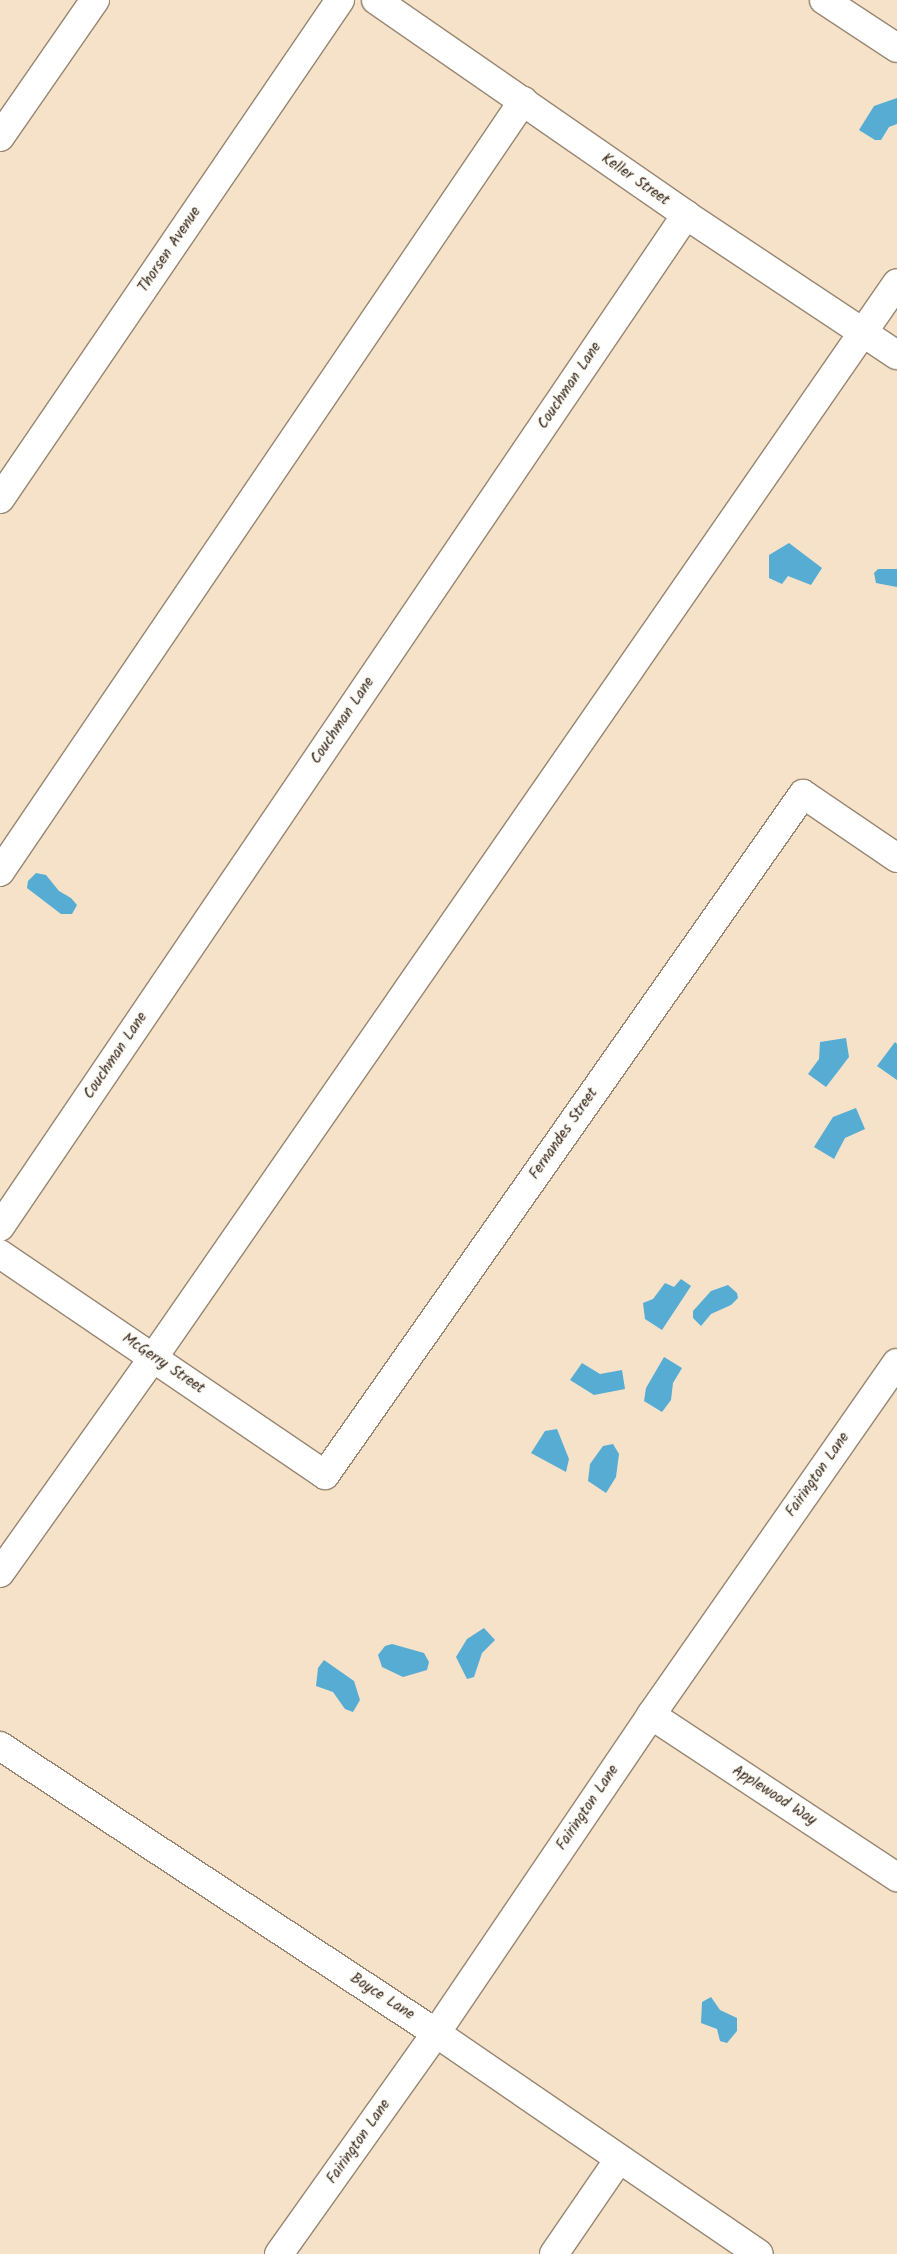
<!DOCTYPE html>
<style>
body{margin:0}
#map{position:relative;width:897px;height:2254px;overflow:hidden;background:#f5e2c8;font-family:Kalam,sans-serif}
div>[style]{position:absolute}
.water>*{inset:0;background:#56acd2}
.roads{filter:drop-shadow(1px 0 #988673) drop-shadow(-1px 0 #988673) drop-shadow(0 1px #988673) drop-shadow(0 -1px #988673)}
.minor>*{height:28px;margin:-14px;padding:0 14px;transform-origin:14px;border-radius:14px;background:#fff}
span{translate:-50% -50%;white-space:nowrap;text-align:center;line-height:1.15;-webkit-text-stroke:4px #fdfcf7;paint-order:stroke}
.street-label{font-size:15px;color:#3b2a1e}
</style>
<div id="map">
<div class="water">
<div style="clip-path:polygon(897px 98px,897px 124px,889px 127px,881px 140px,875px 140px,859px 130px,874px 106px)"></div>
<div style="clip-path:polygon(789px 543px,822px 568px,811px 585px,788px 576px,782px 584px,769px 578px,769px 555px)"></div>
<div style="clip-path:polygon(878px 569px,897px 569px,897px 587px,876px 583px,874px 573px)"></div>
<div style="clip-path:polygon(36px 873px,46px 875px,59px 891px,71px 898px,77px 905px,72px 914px,61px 914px,27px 888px,28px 881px)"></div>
<div style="clip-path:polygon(846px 1038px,849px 1057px,826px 1087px,808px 1074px,819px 1059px,820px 1042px)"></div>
<div style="clip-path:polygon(895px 1042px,897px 1044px,897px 1080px,877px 1066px)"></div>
<div style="clip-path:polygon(856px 1108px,865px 1129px,845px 1138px,834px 1159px,814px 1147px,833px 1117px)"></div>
<div style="clip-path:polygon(681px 1279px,691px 1286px,662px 1330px,645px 1319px,643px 1303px,653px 1299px,665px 1283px,674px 1287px)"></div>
<div style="clip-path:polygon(728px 1285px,737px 1293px,738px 1298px,731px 1305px,711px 1314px,701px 1326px,693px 1318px,693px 1311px,711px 1291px)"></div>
<div style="clip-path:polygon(664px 1357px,682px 1368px,673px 1383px,671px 1400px,662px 1412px,644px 1401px,646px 1388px)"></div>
<div style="clip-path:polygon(582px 1363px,600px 1374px,622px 1370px,625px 1389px,594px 1395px,570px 1380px)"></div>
<div style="clip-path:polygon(557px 1429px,569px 1459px,566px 1472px,531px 1453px,545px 1431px)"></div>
<div style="clip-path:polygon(613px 1444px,619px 1454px,616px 1477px,606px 1493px,588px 1481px,590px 1464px,603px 1446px)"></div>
<div style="clip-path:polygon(484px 1628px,495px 1640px,482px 1653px,474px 1677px,467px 1679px,456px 1657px,467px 1639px)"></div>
<div style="clip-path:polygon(392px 1644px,424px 1653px,429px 1662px,427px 1670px,403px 1677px,382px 1667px,378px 1655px,385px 1646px)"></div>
<div style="clip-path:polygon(324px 1660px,354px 1681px,360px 1700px,353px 1712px,345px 1709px,333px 1692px,316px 1686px,318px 1668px)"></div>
<div style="clip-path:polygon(711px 1997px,720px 2010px,737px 2018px,737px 2031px,727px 2043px,720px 2041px,717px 2029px,701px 2023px,702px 2002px)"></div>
</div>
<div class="roads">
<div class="minor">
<div style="left:376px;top:0;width:377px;rotate:34.7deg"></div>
<div style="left:686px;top:215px;width:253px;rotate:33.6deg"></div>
<div style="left:824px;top:0;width:87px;rotate:33.3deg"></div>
<div style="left:0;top:137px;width:167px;rotate:-55.3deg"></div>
<div style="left:0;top:499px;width:604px;rotate:-55.73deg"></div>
<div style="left:0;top:872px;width:932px;rotate:-55.85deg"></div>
<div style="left:0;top:1227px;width:1223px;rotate:-55.87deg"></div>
<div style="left:0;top:1254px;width:393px;rotate:34.2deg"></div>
<div style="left:325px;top:1475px;width:832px;rotate:-54.93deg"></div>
<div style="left:803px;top:794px;width:114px;rotate:34.2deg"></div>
<div style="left:0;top:1573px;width:264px;rotate:-54.6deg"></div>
<div style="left:153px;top:1358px;width:1307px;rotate:-55.31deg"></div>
<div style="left:651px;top:1715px;width:295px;rotate:33.4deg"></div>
<div style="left:0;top:1746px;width:522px;rotate:33.36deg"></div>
<div style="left:436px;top:2033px;width:391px;rotate:34.4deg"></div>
<div style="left:279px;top:2254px;width:271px;rotate:-54.6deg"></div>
<div style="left:436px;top:2033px;width:384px;rotate:-55.9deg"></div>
<div style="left:651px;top:1715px;width:429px;rotate:-55.1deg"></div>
<div style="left:554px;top:2254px;width:115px;rotate:-55.6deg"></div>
</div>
</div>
<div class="street-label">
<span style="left:635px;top:180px;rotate:35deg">Keller Street</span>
<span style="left:170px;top:250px;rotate:-56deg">Thorsen Avenue</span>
<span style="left:570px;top:386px;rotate:-56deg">Couchman Lane</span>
<span style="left:343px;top:721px;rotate:-56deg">Couchman Lane</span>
<span style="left:116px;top:1056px;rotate:-56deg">Couchman Lane</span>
<span style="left:564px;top:1134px;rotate:-55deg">Fernandes Street</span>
<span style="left:163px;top:1364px;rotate:34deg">McGerry Street</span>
<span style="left:818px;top:1475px;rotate:-55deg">Fairington Lane</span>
<span style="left:774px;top:1796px;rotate:33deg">Applewood Way</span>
<span style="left:588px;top:1808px;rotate:-56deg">Fairington Lane</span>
<span style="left:382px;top:1997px;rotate:33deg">Boyce Lane</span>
<span style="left:359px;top:2142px;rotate:-55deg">Fairington Lane</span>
</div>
</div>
